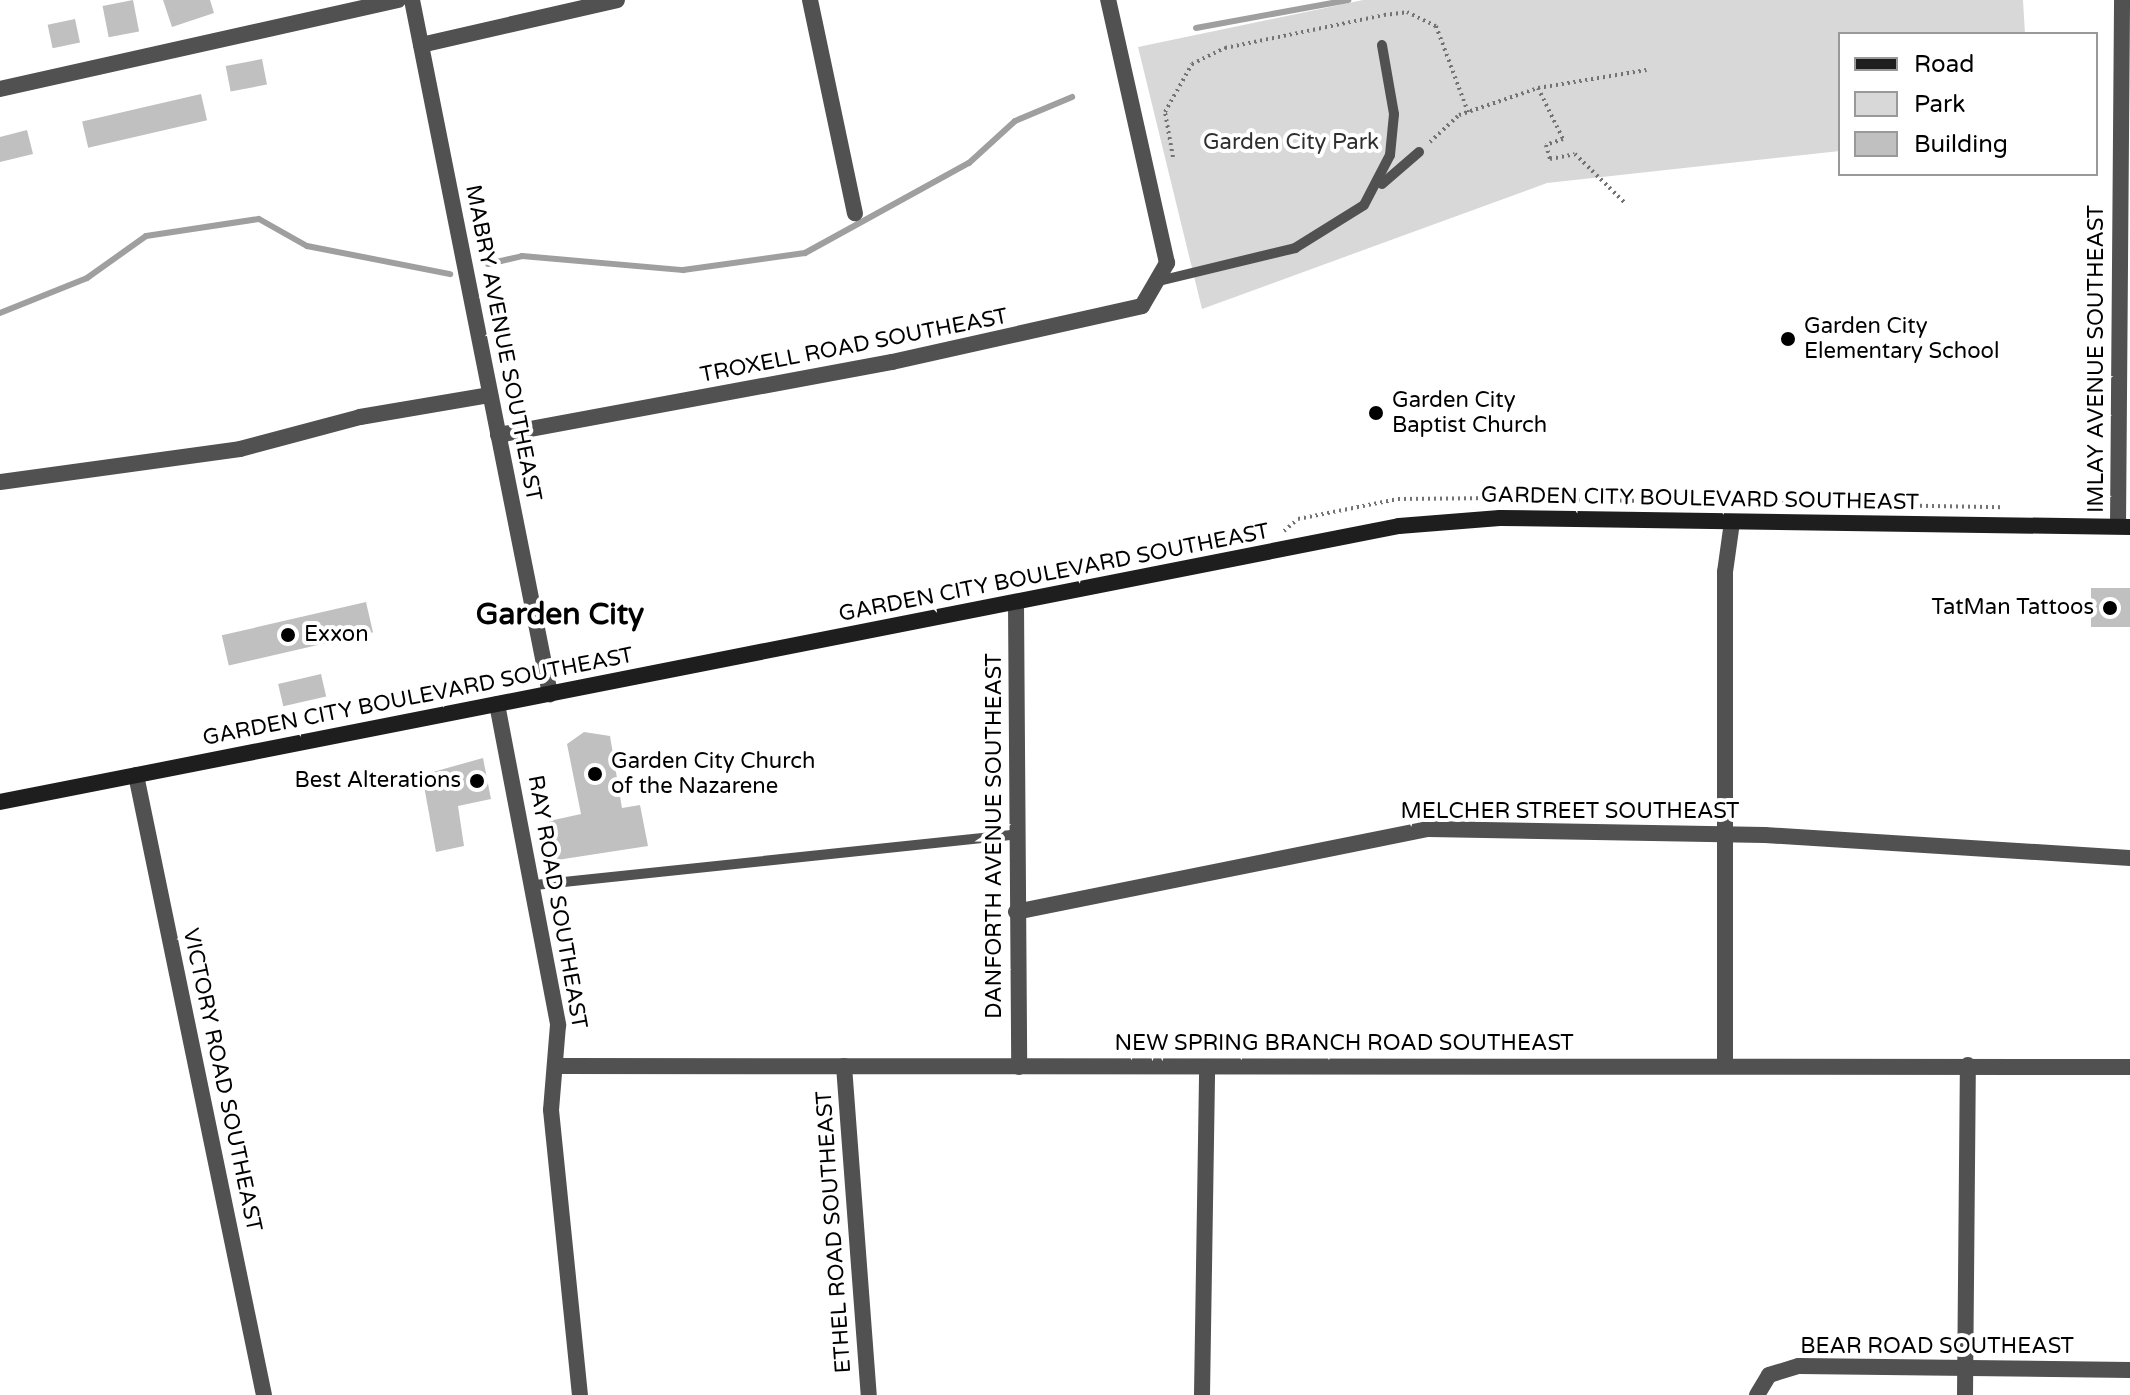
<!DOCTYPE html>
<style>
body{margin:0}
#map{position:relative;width:2130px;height:1395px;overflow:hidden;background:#fff;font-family:"Varela Round",sans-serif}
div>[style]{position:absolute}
.green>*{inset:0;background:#d8d8d8}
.stream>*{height:6px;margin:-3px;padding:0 3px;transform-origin:3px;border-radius:3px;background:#9f9f9f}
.building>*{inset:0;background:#c0c0c0;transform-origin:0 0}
.path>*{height:4px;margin-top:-2px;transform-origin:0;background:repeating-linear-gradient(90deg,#737373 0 2px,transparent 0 6px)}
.lane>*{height:10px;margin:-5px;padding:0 5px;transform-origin:5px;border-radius:5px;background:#515151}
.street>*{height:16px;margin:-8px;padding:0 8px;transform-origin:8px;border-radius:8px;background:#515151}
.secondary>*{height:16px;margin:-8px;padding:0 8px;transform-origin:8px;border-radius:8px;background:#1e1e1e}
.dots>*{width:22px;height:22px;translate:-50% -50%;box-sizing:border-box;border:4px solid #fff;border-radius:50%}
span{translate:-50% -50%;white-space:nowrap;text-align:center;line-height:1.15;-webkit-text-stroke:8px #fff;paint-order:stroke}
.park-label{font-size:22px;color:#2f2f2f}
.poi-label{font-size:22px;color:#000}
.left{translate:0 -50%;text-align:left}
.right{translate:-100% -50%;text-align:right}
.street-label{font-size:22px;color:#000}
.district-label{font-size:30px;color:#000;font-weight:700}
.legend{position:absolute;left:1838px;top:32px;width:260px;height:144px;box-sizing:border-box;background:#fff;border:2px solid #999;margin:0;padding:10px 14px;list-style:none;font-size:24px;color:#000}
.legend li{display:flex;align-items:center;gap:16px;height:40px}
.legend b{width:40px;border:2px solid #999}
</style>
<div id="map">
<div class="green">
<div style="clip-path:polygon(1363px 0,2023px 0,2025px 34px,1840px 34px,1840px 151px,1547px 183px,1202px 309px,1138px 47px)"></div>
</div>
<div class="stream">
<div style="left:1196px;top:28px;width:155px;rotate:-10.4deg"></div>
<div style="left:488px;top:264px;width:35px;rotate:-13deg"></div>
<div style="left:522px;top:256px;width:162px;rotate:5deg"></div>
<div style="left:683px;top:270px;width:123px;rotate:-7.9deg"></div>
<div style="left:805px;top:253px;width:187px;rotate:-28.8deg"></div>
<div style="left:969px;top:163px;width:62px;rotate:-42.4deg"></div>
<div style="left:1015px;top:121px;width:62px;rotate:-22.8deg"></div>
<div style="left:0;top:313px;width:94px;rotate:-21.9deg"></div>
<div style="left:87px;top:278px;width:72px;rotate:-35.4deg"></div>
<div style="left:146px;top:236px;width:114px;rotate:-8.6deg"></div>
<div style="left:259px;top:219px;width:55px;rotate:29.4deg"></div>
<div style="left:307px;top:246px;width:146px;rotate:11.1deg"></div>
</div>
<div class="building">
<div style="left:133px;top:0;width:32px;height:31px;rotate:79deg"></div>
<div style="clip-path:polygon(163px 0,210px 0,214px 13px,172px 27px)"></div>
<div style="left:75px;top:19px;width:24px;height:28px;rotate:78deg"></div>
<div style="left:262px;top:59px;width:26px;height:37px;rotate:79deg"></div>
<div style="left:201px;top:94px;width:27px;height:122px;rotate:77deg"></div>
<div style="clip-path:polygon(27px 130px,33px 154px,0 162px,0 137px)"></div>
<div style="left:2130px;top:588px;width:39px;height:39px;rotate:90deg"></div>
<div style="left:366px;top:602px;width:31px;height:148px;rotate:77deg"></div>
<div style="left:321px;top:674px;width:23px;height:44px;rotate:77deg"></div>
<div style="clip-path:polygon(584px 732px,610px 736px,622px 808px,640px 805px,648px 846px,557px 860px,549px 821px,581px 814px,567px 744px)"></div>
<div style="clip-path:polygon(483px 758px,491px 799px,458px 806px,464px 846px,436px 852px,422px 775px)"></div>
</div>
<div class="path">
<div style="left:1538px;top:88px;width:57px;rotate:63.9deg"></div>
<div style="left:1563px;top:139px;width:18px;rotate:161deg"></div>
<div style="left:1546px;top:145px;width:15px;rotate:74deg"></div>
<div style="left:1550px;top:159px;width:25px;rotate:-11deg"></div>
<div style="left:1575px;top:154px;width:70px;rotate:44.4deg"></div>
<div style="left:1430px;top:142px;width:40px;rotate:-43deg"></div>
<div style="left:1459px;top:115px;width:83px;rotate:-18.9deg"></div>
<div style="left:1538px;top:88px;width:110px;rotate:-9.4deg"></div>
<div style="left:1173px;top:157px;width:46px;rotate:-100.1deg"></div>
<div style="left:1165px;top:112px;width:55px;rotate:-60.6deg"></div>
<div style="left:1192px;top:64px;width:37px;rotate:-26deg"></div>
<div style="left:1225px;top:48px;width:162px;rotate:-11.7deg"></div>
<div style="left:1384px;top:15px;width:23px;rotate:-7deg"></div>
<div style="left:1407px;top:12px;width:32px;rotate:26deg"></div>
<div style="left:1436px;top:26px;width:92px;rotate:69.6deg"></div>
<div style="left:1530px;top:499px;width:473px;rotate:1deg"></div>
<div style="left:1284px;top:531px;width:18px;rotate:-41deg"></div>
<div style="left:1298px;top:519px;width:102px;rotate:-11.3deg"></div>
<div style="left:1398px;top:499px;width:103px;rotate:-0.6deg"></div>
</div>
<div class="lane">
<div style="left:1382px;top:184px;width:49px;rotate:-40.9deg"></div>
<div style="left:1163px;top:280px;width:136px;rotate:-13.6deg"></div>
<div style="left:1295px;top:248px;width:81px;rotate:-31.9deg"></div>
<div style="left:1364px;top:205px;width:56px;rotate:-62.5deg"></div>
<div style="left:1390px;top:155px;width:41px;rotate:-84.4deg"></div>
<div style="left:1394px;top:114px;width:70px;rotate:-99.9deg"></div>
<div style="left:535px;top:885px;width:486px;rotate:-6deg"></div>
</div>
<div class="street">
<div style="left:412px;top:0;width:708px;rotate:78.75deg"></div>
<div style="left:810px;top:0;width:218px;rotate:78.1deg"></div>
<div style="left:421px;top:45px;width:201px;rotate:-12.9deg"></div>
<div style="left:0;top:89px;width:408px;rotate:-12.6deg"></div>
<div style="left:498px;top:435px;width:401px;rotate:-10.5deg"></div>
<div style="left:892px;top:362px;width:256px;rotate:-12.6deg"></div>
<div style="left:1142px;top:306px;width:50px;rotate:-59.8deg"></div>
<div style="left:1167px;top:263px;width:270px;rotate:-102.6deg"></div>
<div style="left:0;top:482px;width:242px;rotate:-7.8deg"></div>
<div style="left:240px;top:449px;width:124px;rotate:-14.9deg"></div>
<div style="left:360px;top:417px;width:132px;rotate:-9.6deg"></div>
<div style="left:2118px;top:526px;width:526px;rotate:-89.56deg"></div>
<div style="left:1016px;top:604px;width:463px;rotate:89.6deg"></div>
<div style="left:497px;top:704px;width:327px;rotate:79.2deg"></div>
<div style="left:558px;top:1025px;width:85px;rotate:94.7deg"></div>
<div style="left:551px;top:1110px;width:286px;rotate:84.2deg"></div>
<div style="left:136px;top:775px;width:633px;rotate:78.34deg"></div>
<div style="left:1016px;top:912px;width:420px;rotate:-11.4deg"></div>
<div style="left:1428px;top:829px;width:337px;rotate:1deg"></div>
<div style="left:1765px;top:835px;width:366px;rotate:3.6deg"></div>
<div style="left:1725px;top:1065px;width:493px;rotate:-90deg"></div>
<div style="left:1725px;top:572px;width:50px;rotate:-82deg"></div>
<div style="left:557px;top:1066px;width:1573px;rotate:0.04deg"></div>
<div style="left:844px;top:1066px;width:330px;rotate:85.7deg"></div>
<div style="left:1202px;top:1395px;width:328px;rotate:-89.1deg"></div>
<div style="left:1757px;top:1395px;width:23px;rotate:-59deg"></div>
<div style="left:1769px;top:1375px;width:31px;rotate:-17deg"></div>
<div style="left:1799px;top:1366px;width:331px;rotate:0.7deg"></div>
<div style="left:1965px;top:1395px;width:330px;rotate:-89.5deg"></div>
</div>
<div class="secondary">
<div style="left:0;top:802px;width:1426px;rotate:-11.16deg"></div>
<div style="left:1399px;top:526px;width:101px;rotate:-4.5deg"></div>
<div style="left:1500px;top:518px;width:630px;rotate:0.82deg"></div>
</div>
<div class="dots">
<div style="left:1788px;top:339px;background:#000"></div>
<div style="left:1376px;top:413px;background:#000"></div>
<div style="left:2110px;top:608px;background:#000"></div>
<div style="left:288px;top:635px;background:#000"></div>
<div style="left:595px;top:774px;background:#000"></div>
<div style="left:477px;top:781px;background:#000"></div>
</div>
<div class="park-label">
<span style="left:1291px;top:143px">Garden City Park</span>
</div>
<div class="poi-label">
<span class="left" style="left:1804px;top:339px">Garden City<br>Elementary School</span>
<span class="left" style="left:1392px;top:413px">Garden City<br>Baptist Church</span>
<span class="right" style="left:2094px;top:608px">TatMan Tattoos</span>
<span class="left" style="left:304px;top:635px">Exxon</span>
<span class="left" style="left:611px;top:774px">Garden City Church<br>of the Nazarene</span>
<span class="right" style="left:461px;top:781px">Best Alterations</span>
</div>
<div class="street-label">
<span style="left:503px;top:343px;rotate:79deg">MABRY AVENUE SOUTHEAST</span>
<span style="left:854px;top:346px;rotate:-11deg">TROXELL ROAD SOUTHEAST</span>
<span style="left:2097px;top:359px;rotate:-90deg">IMLAY AVENUE SOUTHEAST</span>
<span style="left:1700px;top:499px;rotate:1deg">GARDEN CITY BOULEVARD SOUTHEAST</span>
<span style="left:1054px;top:573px;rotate:-11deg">GARDEN CITY BOULEVARD SOUTHEAST</span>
<span style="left:418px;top:697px;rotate:-11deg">GARDEN CITY BOULEVARD SOUTHEAST</span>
<span style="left:1570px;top:812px">MELCHER STREET SOUTHEAST</span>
<span style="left:995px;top:836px;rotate:-90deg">DANFORTH AVENUE SOUTHEAST</span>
<span style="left:557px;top:902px;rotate:80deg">RAY ROAD SOUTHEAST</span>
<span style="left:1344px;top:1044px">NEW SPRING BRANCH ROAD SOUTHEAST</span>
<span style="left:222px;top:1080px;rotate:78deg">VICTORY ROAD SOUTHEAST</span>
<span style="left:834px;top:1232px;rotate:-94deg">ETHEL ROAD SOUTHEAST</span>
<span style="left:1937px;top:1347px">BEAR ROAD SOUTHEAST</span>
</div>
<div class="district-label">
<span style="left:560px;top:615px">Garden City</span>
</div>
<ul class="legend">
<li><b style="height:10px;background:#1e1e1e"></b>Road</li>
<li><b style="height:22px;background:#d8d8d8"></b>Park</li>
<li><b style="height:22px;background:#c0c0c0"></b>Building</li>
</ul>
</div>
